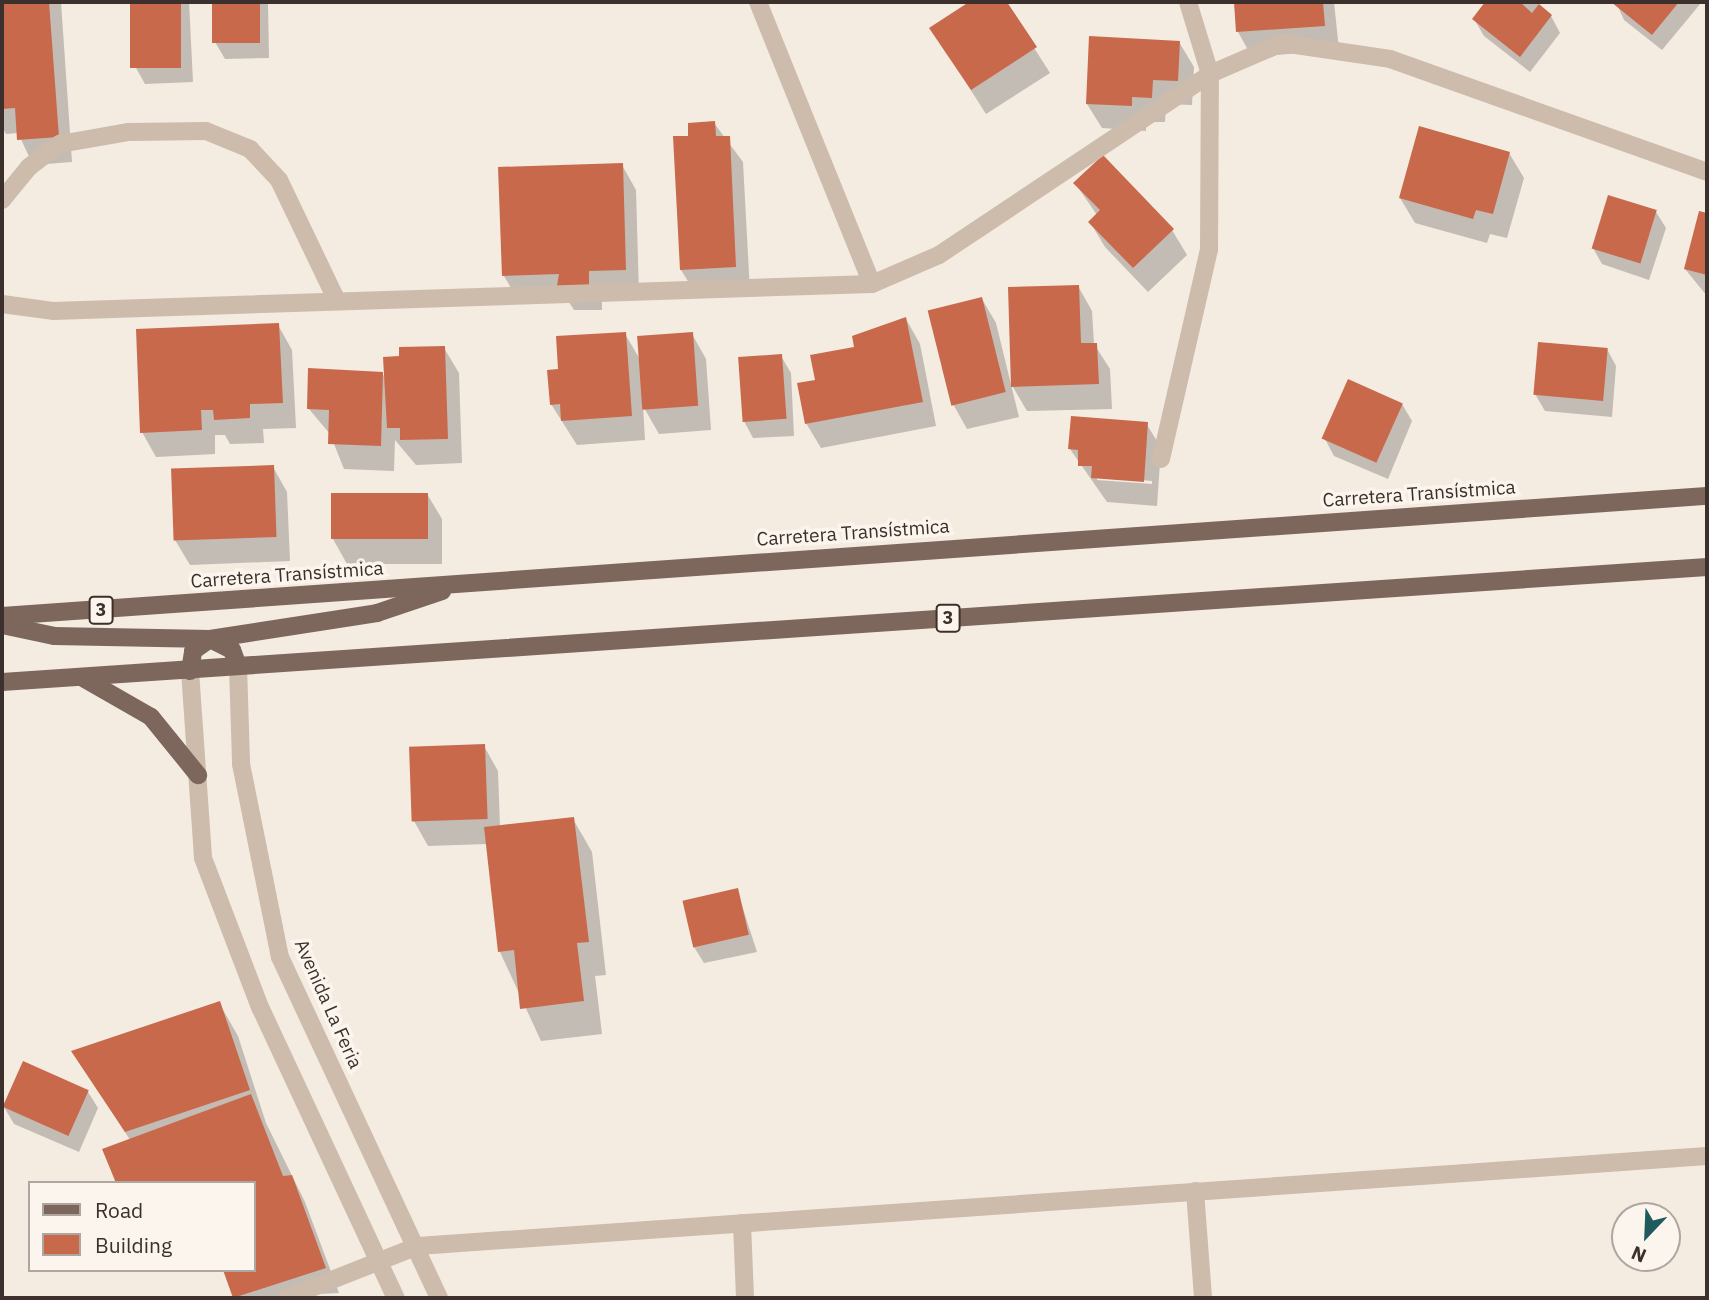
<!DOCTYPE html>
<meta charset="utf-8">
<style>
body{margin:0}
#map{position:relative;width:1709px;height:1300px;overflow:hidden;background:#f4ebe1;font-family:"IBM Plex Sans",sans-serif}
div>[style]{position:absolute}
.shadow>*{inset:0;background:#0003}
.building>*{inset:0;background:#c8694b;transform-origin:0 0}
.lane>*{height:18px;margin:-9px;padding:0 9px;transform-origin:9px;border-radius:9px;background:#cdbbac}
.street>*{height:18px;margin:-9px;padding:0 9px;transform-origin:9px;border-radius:9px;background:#cdbbac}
.primary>*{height:18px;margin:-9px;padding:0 9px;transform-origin:9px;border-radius:9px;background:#7d675c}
span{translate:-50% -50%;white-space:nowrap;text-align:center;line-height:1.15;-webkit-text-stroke:7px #fbf5ee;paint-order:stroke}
.shield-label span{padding:2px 5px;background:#fbf5ee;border:2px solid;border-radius:5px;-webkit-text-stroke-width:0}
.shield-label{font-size:18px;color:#3b302b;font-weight:700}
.street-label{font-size:19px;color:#3b302b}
.frame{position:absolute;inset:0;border:4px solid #3b302b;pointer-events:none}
.legend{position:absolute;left:28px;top:1181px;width:228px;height:91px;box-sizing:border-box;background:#fbf5ee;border:2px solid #aea6a0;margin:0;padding:9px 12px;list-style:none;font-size:21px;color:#3b302b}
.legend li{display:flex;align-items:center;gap:14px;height:35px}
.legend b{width:35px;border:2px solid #aea6a0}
.north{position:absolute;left:1611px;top:1202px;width:70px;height:70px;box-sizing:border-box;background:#fbf5ee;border:2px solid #aea6a0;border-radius:50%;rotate:203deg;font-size:19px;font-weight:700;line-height:28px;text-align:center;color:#3b302b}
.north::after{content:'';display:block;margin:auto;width:24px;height:32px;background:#1f5a5e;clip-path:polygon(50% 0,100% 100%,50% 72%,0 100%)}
</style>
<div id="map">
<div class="shadow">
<div style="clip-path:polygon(2px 2px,61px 2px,72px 162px,33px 165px,18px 133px,6px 134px,2px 127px)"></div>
<div style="clip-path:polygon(132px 2px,189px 2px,193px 82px,145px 84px,136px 68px)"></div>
<div style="clip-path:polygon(214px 2px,293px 2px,268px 3px,269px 58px,225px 59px,215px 42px)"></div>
<div style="clip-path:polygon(973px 2px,1005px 2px,1050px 73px,986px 114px,932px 29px)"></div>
<div style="clip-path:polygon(1236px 2px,1334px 2px,1339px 50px,1252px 57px,1238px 32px)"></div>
<div style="clip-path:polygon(1488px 2px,1536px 2px,1551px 16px,1560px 33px,1530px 72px,1484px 36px,1474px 19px)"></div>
<div style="clip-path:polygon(1616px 2px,1700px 2px,1701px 3px,1662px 50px,1624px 20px)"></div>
<div style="clip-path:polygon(1179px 42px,1194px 67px,1192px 105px,1166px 104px,1165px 122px,1146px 122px,1146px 131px,1102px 128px,1087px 104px)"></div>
<div style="clip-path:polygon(714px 123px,743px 162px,750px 292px,696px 294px,681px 270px,690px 138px)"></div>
<div style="clip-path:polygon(1509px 153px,1524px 178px,1507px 238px,1490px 234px,1487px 243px,1415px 223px,1400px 198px)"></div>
<div style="clip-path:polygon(622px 165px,636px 190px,639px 294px,602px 295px,602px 310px,574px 310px,567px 299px,518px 300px,504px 276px)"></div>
<div style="clip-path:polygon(1075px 183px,1172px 230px,1187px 255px,1148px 292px,1105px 247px,1090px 222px,1097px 215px)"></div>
<div style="clip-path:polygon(1656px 212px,1666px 228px,1649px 280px,1602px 264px,1593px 248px)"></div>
<div style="clip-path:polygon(1700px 213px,1707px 215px,1707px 296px,1685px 269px)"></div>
<div style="clip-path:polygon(1078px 286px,1092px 311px,1094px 344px,1110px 369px,1112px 409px,1027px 411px,1013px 387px)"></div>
<div style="clip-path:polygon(982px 299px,996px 323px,1019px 417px,967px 429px,953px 404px)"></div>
<div style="clip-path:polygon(906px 319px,920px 344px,936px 426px,821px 448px,806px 423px,817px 381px)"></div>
<div style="clip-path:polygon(278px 325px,292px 350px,296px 428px,263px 429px,264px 443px,230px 444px,225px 435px,215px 435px,215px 454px,156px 457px,142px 432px)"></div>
<div style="clip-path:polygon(625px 334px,641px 361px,692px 334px,706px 359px,711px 430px,659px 434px,643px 406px,645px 440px,577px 445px,551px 404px,560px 371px)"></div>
<div style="clip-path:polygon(444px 348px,459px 373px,462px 463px,416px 465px,395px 440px,394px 471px,344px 469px,330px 434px,309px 409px,382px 373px,386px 380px,401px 358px)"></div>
<div style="clip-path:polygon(1607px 349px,1616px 366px,1612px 417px,1545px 411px,1535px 394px)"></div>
<div style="clip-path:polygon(781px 356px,791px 373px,794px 436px,753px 438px,744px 421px)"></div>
<div style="clip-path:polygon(1402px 404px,1412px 421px,1388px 479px,1334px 456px,1325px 439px)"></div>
<div style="clip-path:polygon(evenodd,1146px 423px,1161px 448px,1157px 506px,1107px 502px,1070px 449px,1146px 423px,1097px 476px,1152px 481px,1152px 484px,1097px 480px,1097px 476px)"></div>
<div style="clip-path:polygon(273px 467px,287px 492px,290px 561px,190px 565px,175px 540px)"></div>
<div style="clip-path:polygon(427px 494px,442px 519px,442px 564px,347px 564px,333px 539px)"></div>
<div style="clip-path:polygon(484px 746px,498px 771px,500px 827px,573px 819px,592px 852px,606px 975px,595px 976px,602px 1034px,541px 1041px,500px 952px,487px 844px,428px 846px,414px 821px)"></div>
<div style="clip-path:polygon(737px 890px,757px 952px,704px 963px,694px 947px)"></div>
<div style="clip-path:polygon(219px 1003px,238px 1036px,266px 1123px,305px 1202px,339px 1293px,235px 1298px,225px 1270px,254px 1270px,254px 1183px,130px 1140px,74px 1052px)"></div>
<div style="clip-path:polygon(88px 1092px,98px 1108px,79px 1152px,14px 1124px,4px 1107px)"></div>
</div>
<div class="building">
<div style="clip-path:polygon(2px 2px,49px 2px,59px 137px,17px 140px,15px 108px,2px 109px)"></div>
<div style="left:130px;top:2px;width:51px;height:66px"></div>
<div style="left:212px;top:2px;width:48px;height:41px"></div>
<div style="clip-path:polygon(969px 2px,1007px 2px,1037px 47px,971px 90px,929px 28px)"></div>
<div style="clip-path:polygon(1234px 2px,1323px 2px,1325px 26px,1236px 32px)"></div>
<div style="clip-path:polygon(1485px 2px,1520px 2px,1532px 13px,1539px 4px,1552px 15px,1520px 57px,1472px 19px)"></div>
<div style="clip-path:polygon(1611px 2px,1679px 2px,1652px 35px)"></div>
<div style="clip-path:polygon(1089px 36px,1180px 41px,1178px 81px,1153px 80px,1152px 98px,1132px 97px,1132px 106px,1086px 104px)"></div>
<div style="clip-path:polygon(715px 121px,716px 136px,730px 136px,736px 267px,680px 270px,673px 136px,688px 136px,688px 123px)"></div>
<div style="clip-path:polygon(1419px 126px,1510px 152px,1493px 214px,1476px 210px,1473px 219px,1399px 198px)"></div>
<div style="clip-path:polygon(1103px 155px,1174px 229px,1133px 268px,1088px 222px,1100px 210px,1073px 183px)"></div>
<div style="clip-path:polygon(623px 163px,626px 270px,589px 271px,589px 285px,557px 286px,559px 274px,502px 276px,498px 167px)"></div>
<div style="left:1608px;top:195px;width:51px;height:56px;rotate:17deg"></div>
<div style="clip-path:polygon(1699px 211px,1707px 213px,1707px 275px,1684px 269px)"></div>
<div style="clip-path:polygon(1079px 285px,1081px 343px,1097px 343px,1099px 384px,1011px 387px,1008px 287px)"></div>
<div style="left:982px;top:297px;width:98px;height:56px;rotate:76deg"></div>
<div style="clip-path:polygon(906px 317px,923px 402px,805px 424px,797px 383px,815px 380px,810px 355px,854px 347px,852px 336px)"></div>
<div style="clip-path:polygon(279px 323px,283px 403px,250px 404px,250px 418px,214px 420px,213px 410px,201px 410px,202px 430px,140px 433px,136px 329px)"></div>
<div style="clip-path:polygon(626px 332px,632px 416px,561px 421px,560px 404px,550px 405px,547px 370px,558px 369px,556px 336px)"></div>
<div style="left:693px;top:332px;width:74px;height:56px;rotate:86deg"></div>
<div style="left:1538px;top:342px;width:70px;height:53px;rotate:5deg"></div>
<div style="clip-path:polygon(445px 346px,448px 439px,400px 440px,400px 428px,387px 428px,383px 357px,399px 356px,399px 347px)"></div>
<div style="left:782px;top:354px;width:65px;height:44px;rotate:86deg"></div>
<div style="clip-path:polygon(308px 368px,383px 372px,381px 446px,328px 444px,329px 410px,307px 409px)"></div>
<div style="left:1348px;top:379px;width:60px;height:65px;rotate:24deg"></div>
<div style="clip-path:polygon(1071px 416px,1148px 422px,1144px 482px,1091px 478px,1092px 466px,1078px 466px,1078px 450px,1068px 449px)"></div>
<div style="left:274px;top:465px;width:72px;height:103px;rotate:88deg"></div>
<div style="left:331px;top:493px;width:97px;height:46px"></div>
<div style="left:485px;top:744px;width:75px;height:76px;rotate:88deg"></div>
<div style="clip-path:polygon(574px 817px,589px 942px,577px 943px,584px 1001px,520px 1009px,514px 950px,498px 952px,484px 827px)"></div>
<div style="left:738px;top:888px;width:48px;height:57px;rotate:77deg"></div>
<div style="clip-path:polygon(220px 1001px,250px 1090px,125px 1132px,71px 1051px)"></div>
<div style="left:23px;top:1061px;width:72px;height:50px;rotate:24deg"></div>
<div style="clip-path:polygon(251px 1094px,283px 1176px,292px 1175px,326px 1268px,233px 1298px,223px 1270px,254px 1270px,254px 1183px,116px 1183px,102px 1149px)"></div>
</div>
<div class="lane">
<div style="left:1195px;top:1191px;width:107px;rotate:85.7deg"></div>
<div style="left:742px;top:1223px;width:75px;rotate:87.7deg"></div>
</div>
<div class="street">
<div style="left:758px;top:2px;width:304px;rotate:68deg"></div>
<div style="left:2px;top:200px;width:43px;rotate:-50.7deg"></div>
<div style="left:29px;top:167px;width:39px;rotate:-37deg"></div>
<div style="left:60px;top:144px;width:70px;rotate:-9.9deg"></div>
<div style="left:129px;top:132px;width:77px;rotate:-0.7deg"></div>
<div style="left:206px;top:131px;width:48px;rotate:22.2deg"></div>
<div style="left:250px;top:149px;width:42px;rotate:46.9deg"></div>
<div style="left:279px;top:180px;width:134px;rotate:64.4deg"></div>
<div style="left:2px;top:304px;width:51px;rotate:7.8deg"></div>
<div style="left:53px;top:311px;width:819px;rotate:-1.89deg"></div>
<div style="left:872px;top:284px;width:73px;rotate:-23.4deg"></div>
<div style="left:939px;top:255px;width:326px;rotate:-33.7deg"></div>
<div style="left:1210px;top:74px;width:78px;rotate:-23.3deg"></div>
<div style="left:1282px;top:43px;width:109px;rotate:8.4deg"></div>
<div style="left:1390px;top:59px;width:337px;rotate:19.6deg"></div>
<div style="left:1161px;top:459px;width:214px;rotate:-77.1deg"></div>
<div style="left:1209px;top:250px;width:176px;rotate:-89.7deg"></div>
<div style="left:1210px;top:74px;width:75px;rotate:-107deg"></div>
<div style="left:238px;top:666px;width:98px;rotate:88.2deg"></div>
<div style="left:241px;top:764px;width:197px;rotate:78.6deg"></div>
<div style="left:280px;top:957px;width:376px;rotate:65deg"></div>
<div style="left:190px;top:671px;width:187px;rotate:86deg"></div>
<div style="left:203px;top:858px;width:160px;rotate:69.1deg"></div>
<div style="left:260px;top:1007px;width:321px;rotate:65deg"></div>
<div style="left:286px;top:1298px;width:142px;rotate:-21.5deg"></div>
<div style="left:418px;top:1246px;width:1292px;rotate:-3.99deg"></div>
</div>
<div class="primary">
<div style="left:2px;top:616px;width:1709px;rotate:-4.03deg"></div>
<div style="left:2px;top:625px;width:53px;rotate:11.9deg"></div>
<div style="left:54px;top:636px;width:156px;rotate:1.1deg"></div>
<div style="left:210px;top:639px;width:25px;rotate:27deg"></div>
<div style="left:232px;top:650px;width:17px;rotate:69deg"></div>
<div style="left:190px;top:671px;width:20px;rotate:-81deg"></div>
<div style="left:193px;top:651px;width:21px;rotate:-35deg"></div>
<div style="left:210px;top:639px;width:169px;rotate:-8.8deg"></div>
<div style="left:377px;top:613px;width:69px;rotate:-18.7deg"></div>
<div style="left:83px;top:678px;width:78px;rotate:29.8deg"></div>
<div style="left:151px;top:717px;width:75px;rotate:51deg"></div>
<div style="left:2px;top:682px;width:1709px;rotate:-3.86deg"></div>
</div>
<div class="shield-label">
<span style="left:101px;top:610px">3</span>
<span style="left:948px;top:618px">3</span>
</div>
<div class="street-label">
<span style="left:1419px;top:494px;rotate:-4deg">Carretera Transístmica</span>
<span style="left:853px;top:533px;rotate:-4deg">Carretera Transístmica</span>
<span style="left:287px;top:575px;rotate:-4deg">Carretera Transístmica</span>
<span style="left:328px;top:1004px;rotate:66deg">Avenida La Feria</span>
</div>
<div class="frame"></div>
<ul class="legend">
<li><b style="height:9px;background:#7d675c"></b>Road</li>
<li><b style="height:19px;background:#c8694b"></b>Building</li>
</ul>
<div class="north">N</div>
</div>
